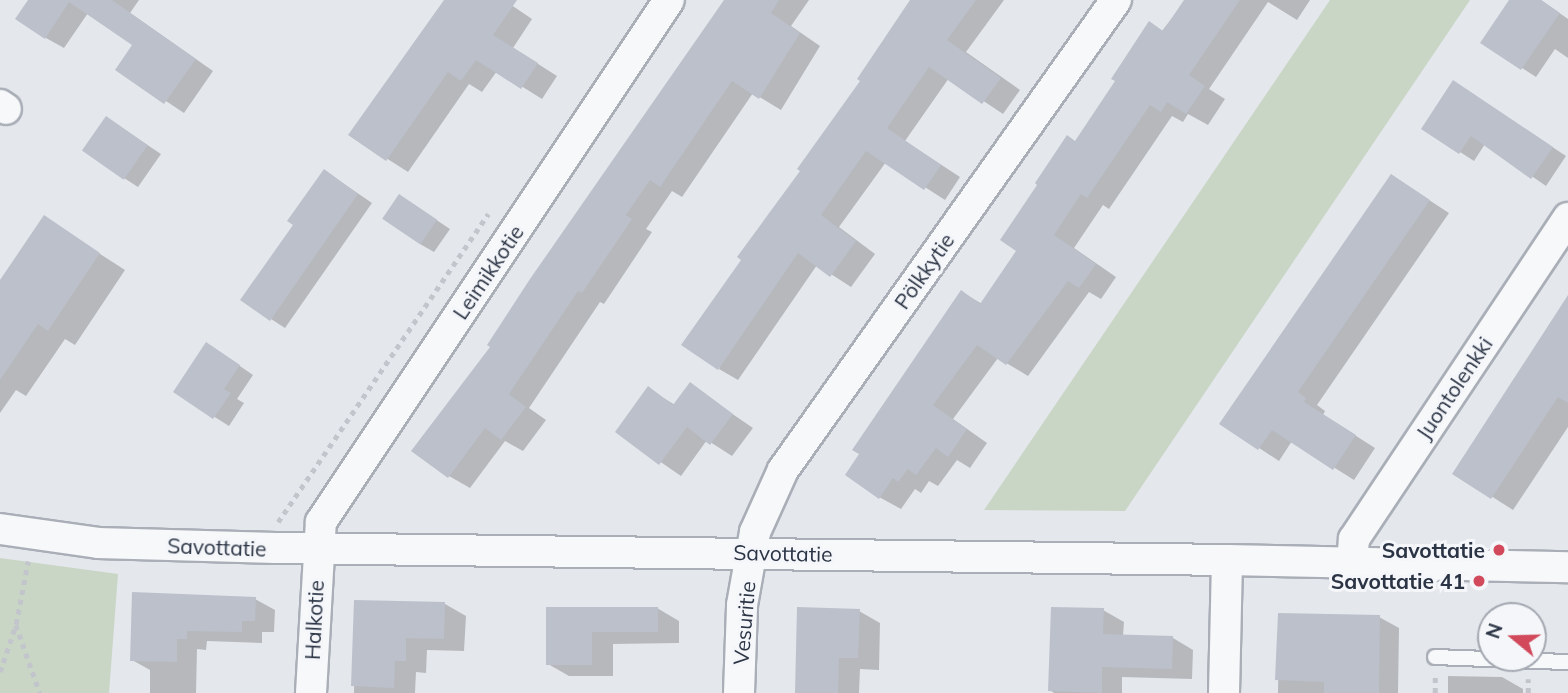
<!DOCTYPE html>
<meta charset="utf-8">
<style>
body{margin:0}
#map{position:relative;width:1568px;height:693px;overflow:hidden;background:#e4e7ec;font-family:Mulish,sans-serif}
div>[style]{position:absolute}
.green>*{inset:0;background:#c9d6c5}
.shadow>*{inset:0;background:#0003}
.building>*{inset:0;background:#bbc0ca;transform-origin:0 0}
.path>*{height:4.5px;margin-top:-2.25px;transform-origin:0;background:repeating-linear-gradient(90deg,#c2c5cb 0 5px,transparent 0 10px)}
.roads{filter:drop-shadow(2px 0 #a9aeb7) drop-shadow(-2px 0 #a9aeb7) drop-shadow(0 2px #a9aeb7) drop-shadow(0 -2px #a9aeb7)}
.lane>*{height:14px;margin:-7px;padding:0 7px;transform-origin:7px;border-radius:7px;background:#f7f8fa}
.street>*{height:30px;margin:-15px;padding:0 15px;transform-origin:15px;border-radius:15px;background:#f7f8fa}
.dots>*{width:19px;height:19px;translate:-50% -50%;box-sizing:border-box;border:4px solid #f4f6f9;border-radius:50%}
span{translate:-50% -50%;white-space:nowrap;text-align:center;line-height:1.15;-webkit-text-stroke:6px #f4f6f9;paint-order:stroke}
.street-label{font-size:21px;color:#2b3445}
.poi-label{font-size:21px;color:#2b3445;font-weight:700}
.right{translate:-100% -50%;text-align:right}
.north{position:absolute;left:1477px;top:602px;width:70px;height:70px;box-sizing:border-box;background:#f4f6f9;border:2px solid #a4a8b1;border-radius:50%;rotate:289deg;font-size:19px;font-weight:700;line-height:28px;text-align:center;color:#2b3445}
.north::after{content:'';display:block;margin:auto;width:24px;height:32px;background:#d1495b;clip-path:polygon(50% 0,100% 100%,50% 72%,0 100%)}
</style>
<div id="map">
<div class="green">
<div style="clip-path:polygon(1330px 0,1470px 0,1125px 511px,984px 510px)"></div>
<div style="clip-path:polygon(0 558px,118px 574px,109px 693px,0 693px)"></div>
</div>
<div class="shadow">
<div style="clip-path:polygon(30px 0,139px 0,130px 13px,213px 71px,184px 113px,118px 69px,135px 45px,88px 13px,64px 48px,46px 38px)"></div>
<div style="clip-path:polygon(445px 0,504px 0,532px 19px,513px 48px,557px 76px,542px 99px,497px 71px,482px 92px,469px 84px,408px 172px,350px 135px)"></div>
<div style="clip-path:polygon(727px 0,809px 0,791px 26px,820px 46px,781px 110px,753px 93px,682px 197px,672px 191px,646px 229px,652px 232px,604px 304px,600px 302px,529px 408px,546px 420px,523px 451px,505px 441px,470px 488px,449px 476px,492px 346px)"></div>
<div style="clip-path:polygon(921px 0,1004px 0,966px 52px,1020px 90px,1003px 114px,949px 78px,905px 141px,960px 177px,945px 200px,886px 162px,839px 227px,875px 254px,851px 287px,817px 265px,738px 380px,719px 369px,803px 171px)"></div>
<div style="clip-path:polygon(1186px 0,1310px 0,1297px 20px,1268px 2px,1209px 89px,1225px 99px,1208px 125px,1188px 114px,1183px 122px,1172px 116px,1109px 209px,1103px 205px,1074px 248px,1116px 277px,1101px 299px,1089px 292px,1028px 376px,998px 358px,953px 419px,987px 443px,970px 468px,957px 460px,938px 486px,929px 481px,921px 493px,915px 489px,901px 509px,879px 497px,962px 292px,982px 304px,1019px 250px,1076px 142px)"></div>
<div style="clip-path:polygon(1511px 0,1541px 0,1568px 19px,1568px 58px,1555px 49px,1536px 77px,1482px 42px)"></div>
<div style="clip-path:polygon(1468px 91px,1566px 156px,1546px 186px,1485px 144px,1474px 161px,1460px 152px)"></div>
<div style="clip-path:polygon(107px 118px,161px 154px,138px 187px,124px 178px)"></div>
<div style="clip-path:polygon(325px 171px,372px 203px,285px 328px,271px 319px,295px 225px)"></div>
<div style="clip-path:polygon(1392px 176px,1449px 213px,1317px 405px,1325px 411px,1323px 415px,1375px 448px,1354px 480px,1292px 441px,1279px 461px,1221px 423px)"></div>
<div style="clip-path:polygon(414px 205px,450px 229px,434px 252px,420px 244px)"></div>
<div style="clip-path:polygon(44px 218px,125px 270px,75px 345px,65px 339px,26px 396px,16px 390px,0 413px,0 283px)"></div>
<div style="clip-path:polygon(1568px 301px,1568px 427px,1513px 510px,1455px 473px)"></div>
<div style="clip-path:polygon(221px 353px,253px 375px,237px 399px,244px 403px,229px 426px,175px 392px)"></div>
<div style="clip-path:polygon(690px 385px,753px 428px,732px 456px,707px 440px,681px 476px,617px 432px,649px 389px,675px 405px)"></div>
<div style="clip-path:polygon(133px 594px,255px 599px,275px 610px,274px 632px,262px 632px,262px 643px,207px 641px,206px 650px,197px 649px,196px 693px,150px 693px,150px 670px,132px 660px)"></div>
<div style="clip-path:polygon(355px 602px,445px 604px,466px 616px,464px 651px,427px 650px,426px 673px,416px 672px,415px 693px,354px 693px)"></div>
<div style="clip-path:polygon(657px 608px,679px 621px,679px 643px,613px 644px,613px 676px,569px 676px,548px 664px,548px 609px)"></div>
<div style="clip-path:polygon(1103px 610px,1124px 622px,1123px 636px,1173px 638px,1193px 650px,1192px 679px,1122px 677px,1122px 693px,1054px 693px,1050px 690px)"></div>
<div style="clip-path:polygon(859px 611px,880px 623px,879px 670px,860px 669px,859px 693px,797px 693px)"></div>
<div style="clip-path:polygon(1279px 615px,1379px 617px,1399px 628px,1398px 693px,1278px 693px)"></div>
<div style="clip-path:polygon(1448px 676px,1502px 677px,1523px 689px,1523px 693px,1448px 693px)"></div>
</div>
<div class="building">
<div style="clip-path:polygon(28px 0,112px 0,196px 59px,164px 104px,115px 70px,132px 45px,69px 2px,45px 39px,15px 19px)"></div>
<div style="clip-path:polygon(444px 0,517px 0,493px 35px,538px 63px,521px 89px,476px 60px,461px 81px,448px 72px,386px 161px,348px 135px)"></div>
<div style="clip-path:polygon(724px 0,779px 0,771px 13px,800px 33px,759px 99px,732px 81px,660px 187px,650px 180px,626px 215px,632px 219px,582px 293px,578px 291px,509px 394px,526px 407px,501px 440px,485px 428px,448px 478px,411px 451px,490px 347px,487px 345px,530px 279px)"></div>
<div style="clip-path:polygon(910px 0,976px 0,947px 40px,1001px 78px,982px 104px,929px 67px,887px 128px,941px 165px,924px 190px,866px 151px,821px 215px,856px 241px,830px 277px,798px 253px,718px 370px,681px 345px,741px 260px,737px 257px,800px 171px,797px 169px,860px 81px,857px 79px)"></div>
<div style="clip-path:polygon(1184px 0,1240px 0,1189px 75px,1205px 86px,1186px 114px,1167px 102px,1161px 112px,1150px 105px,1087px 198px,1081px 194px,1054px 235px,1096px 264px,1079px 288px,1068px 281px,1006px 365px,977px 345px,933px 405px,967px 429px,948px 457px,936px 448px,916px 475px,908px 469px,898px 482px,893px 478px,879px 499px,845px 475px,859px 454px,852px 450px,961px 290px,980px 304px,1016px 251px,1000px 240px,1037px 185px,1035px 183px,1067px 135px,1075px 141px,1115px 81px,1111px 79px,1149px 21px,1163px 31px)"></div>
<div style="clip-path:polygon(1509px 0,1541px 0,1560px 13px,1521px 70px,1480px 43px)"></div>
<div style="clip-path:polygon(1453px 80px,1553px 147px,1531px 179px,1471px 136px,1459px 154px,1421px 129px)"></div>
<div style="left:106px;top:116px;width:51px;height:42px;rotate:35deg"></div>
<div style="clip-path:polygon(324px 169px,358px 194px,270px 321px,240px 300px,293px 225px,287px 221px)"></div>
<div style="clip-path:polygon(1391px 174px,1430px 200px,1298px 392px,1306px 398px,1304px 402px,1356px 435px,1333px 470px,1272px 430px,1258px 450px,1219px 424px)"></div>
<div style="left:399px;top:194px;width:46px;height:30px;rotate:34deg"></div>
<div style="clip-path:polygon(44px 215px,100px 253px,48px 331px,38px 324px,0 380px,0 280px)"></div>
<div style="clip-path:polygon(1568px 295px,1568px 403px,1558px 397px,1491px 499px,1452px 474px)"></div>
<div style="clip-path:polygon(206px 342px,240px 365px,224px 389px,231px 393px,213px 419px,173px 392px)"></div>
<div style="clip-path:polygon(690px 382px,733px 414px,710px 445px,687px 427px,659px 465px,615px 432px,648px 386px,673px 405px)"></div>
<div style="clip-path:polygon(132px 592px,256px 597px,255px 621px,242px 621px,242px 632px,187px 631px,187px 639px,177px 639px,177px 662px,130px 661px)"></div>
<div style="clip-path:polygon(354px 600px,445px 602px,444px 639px,406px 638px,406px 661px,395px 661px,394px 688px,351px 686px)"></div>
<div style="clip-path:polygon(546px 607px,658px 607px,658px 632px,592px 632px,592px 665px,546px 665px)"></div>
<div style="clip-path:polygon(797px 607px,860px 609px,858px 658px,839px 658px,838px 693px,795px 693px)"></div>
<div style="clip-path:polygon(1051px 607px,1104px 608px,1103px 634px,1173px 636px,1172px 669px,1102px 667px,1102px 693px,1048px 691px)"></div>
<div style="clip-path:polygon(1278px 613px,1380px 615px,1379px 693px,1324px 693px,1324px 682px,1275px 680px)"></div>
</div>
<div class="path">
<div style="left:278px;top:522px;width:373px;rotate:-55.7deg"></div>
<div style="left:16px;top:625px;width:72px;rotate:70.6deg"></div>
<div style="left:0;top:672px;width:51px;rotate:-71.6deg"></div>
<div style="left:16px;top:624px;width:64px;rotate:-79.2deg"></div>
<div style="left:1435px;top:693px;width:17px;rotate:-90deg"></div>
<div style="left:1528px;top:693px;width:14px;rotate:-90deg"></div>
</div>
<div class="roads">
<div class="lane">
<div style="left:1435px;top:657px;width:133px;rotate:2.2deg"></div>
</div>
<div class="street">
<div style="left:0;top:105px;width:7px;rotate:34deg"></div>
<div style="left:0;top:529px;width:99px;rotate:8.1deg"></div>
<div style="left:98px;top:543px;width:178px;rotate:1.6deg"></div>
<div style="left:276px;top:548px;width:951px;rotate:0.72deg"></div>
<div style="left:1227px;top:560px;width:341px;rotate:1.2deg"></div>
<div style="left:1352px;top:562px;width:23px;rotate:-85deg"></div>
<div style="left:1354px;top:539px;width:386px;rotate:-56.3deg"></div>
<div style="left:311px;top:693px;width:171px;rotate:-86.7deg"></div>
<div style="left:321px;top:522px;width:627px;rotate:-56.31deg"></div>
<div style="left:739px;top:693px;width:88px;rotate:-88deg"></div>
<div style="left:742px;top:605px;width:74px;rotate:-79.9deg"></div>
<div style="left:755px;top:532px;width:68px;rotate:-65.7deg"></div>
<div style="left:783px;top:470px;width:576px;rotate:-54.68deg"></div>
<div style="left:1224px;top:693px;width:133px;rotate:-88.7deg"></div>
</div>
</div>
<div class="dots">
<div style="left:1499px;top:550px;background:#d1495b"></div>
<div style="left:1479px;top:581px;background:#d1495b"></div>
</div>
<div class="street-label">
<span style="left:924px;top:271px;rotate:-55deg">Pölkkytie</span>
<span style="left:488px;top:272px;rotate:-56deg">Leimikkotie</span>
<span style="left:1454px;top:388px;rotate:-56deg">Juontolenkki</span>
<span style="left:217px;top:547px;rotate:2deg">Savottatie</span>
<span style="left:783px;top:553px;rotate:1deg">Savottatie</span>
<span style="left:314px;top:620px;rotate:-87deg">Halkotie</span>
<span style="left:744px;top:623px;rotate:-85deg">Vesuritie</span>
</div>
<div class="poi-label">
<span class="right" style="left:1485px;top:550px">Savottatie</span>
<span class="right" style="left:1465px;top:581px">Savottatie 41</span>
</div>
<div class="north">N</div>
</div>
